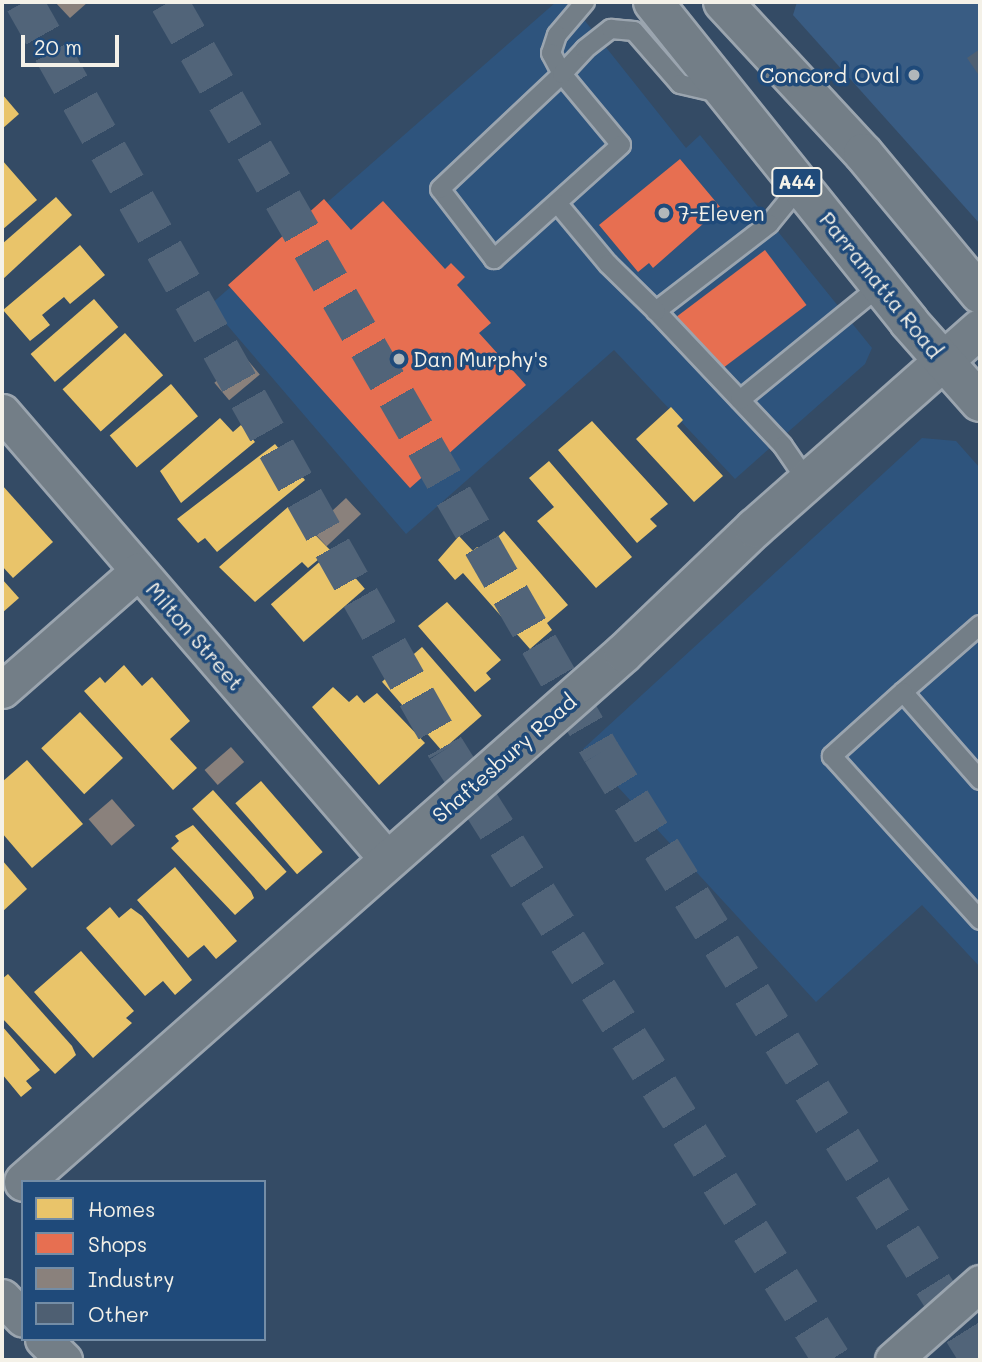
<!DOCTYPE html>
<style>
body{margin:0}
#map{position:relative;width:982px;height:1362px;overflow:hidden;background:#344b65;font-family:Mali,sans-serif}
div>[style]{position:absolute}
.built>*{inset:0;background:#2e547d}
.green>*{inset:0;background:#395c83}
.homes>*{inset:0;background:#e9c46a;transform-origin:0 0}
.shops>*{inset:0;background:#e76f51;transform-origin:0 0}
.industry>*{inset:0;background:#8a817c;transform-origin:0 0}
.building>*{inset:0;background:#4e5f72}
.motorway-tunnel>*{height:38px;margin-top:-19px;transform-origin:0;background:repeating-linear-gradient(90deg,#516479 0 38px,transparent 0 57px)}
.roads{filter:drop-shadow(2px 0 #9ba5af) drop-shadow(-2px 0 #9ba5af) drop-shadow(0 2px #9ba5af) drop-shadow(0 -2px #9ba5af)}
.service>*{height:18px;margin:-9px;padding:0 9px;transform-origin:9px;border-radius:9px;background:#737e87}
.minor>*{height:35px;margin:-17.5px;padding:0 17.5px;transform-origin:17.5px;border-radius:17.5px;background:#737e87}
.secondary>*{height:38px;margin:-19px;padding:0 19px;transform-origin:19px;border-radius:19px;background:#737e87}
.trunk>*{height:38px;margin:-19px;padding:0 19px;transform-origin:19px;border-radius:19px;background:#737e87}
.dots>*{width:19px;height:19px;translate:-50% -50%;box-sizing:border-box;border:4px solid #1f4a7a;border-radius:50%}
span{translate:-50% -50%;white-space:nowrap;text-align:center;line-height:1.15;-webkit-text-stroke:7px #1f4a7a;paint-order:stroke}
.shield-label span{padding:2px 5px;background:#1f4a7a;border:2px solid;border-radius:5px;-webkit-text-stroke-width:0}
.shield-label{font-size:19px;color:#f4f1e8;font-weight:700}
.poi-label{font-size:21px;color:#f4f1e8}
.right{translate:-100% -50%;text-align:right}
.left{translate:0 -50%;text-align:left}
.street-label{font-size:21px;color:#f4f1e8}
.frame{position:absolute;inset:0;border:4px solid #f4f1e8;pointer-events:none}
.legend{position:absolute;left:21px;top:1180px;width:245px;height:161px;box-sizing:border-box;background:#1f4a7a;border:2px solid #748da6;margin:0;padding:9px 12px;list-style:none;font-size:21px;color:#f4f1e8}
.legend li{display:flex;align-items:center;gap:14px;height:35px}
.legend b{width:35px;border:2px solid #748da6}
.scale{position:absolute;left:21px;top:35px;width:98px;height:32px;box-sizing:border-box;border:4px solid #f4f1e8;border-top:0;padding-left:9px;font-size:21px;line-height:24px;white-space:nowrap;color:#f4f1e8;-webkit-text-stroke:5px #1f4a7a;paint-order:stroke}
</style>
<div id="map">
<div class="built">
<div style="clip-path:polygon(556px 2px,570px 2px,686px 148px,700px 135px,872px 348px,865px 364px,735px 479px,614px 350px,406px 534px,210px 305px)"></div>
<div style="clip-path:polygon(922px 438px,956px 441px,980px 468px,980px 967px,922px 905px,816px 1002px,583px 749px)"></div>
</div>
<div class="green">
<div style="clip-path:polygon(797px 2px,980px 2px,980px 224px,793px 15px)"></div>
</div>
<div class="homes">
<div style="clip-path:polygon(2px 94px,19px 114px,2px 129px)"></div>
<div style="clip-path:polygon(2px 160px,37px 200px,2px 230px)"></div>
<div style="clip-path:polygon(56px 197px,72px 215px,2px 280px,2px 244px)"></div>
<div style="clip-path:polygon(80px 245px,105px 275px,70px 304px,64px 297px,42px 315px,50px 325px,30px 341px,3px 310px)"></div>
<div style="left:94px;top:299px;width:37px;height:84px;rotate:49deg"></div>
<div style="left:125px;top:333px;width:57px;height:84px;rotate:48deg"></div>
<div style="left:171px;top:384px;width:42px;height:80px;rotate:50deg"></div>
<div style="clip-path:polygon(671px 407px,683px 420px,677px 426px,723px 476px,694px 502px,636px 439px)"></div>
<div style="clip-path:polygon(220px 418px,233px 432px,241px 425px,255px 442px,181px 503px,160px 471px)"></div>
<div style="clip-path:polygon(592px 421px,668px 504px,650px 519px,657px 526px,637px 543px,558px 450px)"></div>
<div style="clip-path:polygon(275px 444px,305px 480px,217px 552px,205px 538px,198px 543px,177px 519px)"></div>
<div style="clip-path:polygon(549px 461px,632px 557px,596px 588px,537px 521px,554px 507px,529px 478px)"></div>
<div style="clip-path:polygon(2px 485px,53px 542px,13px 578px,2px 566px)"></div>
<div style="clip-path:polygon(288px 507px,330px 550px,308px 568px,302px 562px,255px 602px,219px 567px)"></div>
<div style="clip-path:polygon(504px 531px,568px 605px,547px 623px,552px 630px,530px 649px,463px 573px,455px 580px,438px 560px,459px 536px,473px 551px,477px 547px,482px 551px)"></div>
<div style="left:332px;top:551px;width:50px;height:81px;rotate:49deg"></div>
<div style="clip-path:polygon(2px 579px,19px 598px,2px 613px)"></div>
<div style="clip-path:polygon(447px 602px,501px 660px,486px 673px,491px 679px,475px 692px,418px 626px)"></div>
<div style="left:422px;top:647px;width:91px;height:53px;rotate:49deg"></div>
<div style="clip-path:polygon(124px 665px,142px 686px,152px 677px,190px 721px,170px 739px,197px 768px,173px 790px,84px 691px,100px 677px,105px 683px)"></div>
<div style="clip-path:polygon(333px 687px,349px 702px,357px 695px,364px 703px,377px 693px,425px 743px,379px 785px,312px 707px)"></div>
<div style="left:80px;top:712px;width:63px;height:53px;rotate:47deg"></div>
<div style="clip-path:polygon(27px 760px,83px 824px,32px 868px,2px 833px,2px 782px)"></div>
<div style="left:261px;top:781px;width:94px;height:34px;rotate:49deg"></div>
<div style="left:213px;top:790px;width:110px;height:28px;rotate:48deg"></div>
<div style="clip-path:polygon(193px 825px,251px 891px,254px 898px,235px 915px,171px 848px,179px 841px,175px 836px)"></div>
<div style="clip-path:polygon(2px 860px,27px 889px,2px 912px)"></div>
<div style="clip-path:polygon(175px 867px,237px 941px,216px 959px,204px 945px,188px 958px,137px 900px)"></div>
<div style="clip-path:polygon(110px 907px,119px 918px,131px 908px,142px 916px,192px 980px,175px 995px,163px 981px,145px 996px,86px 928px)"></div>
<div style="clip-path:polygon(81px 951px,134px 1011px,126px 1018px,132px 1023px,93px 1058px,34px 992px)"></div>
<div style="clip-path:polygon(8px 974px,72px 1046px,76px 1055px,55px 1074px,2px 1018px,2px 979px)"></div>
<div style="clip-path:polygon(2px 1026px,40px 1070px,26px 1081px,32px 1088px,21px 1097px,2px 1074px)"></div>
</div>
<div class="shops">
<div style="clip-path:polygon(680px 159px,721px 208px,653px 268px,649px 263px,638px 272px,599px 225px)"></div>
<div style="clip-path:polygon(324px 199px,351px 230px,383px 201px,445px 269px,451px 263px,465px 277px,457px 285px,491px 323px,479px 333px,526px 385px,410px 488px,228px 285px)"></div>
<div style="left:765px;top:250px;width:69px;height:110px;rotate:53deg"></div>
</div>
<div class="industry">
<div style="clip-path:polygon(55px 2px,88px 2px,70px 18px)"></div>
<div style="left:245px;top:357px;width:23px;height:40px;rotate:50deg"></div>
<div style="left:346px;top:498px;width:22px;height:47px;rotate:47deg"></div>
<div style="left:231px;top:747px;width:20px;height:35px;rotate:49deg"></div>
<div style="left:112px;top:799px;width:35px;height:31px;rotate:49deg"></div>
</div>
<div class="building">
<div style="clip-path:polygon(980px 49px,980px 77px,967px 58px)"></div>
</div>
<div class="motorway-tunnel">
<div style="left:24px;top:2px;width:858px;rotate:60.54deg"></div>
<div style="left:446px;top:749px;width:723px;rotate:57.72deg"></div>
<div style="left:169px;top:2px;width:866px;rotate:60.06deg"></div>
<div style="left:601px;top:752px;width:716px;rotate:58.06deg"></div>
</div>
<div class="roads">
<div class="service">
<div style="left:585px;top:2px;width:43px;rotate:130.3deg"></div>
<div style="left:557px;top:35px;width:19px;rotate:108deg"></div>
<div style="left:551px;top:53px;width:24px;rotate:62deg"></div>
<div style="left:562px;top:74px;width:92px;rotate:50.3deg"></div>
<div style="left:621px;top:145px;width:171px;rotate:138.1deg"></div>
<div style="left:494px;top:259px;width:88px;rotate:-127.6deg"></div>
<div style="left:440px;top:189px;width:168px;rotate:-43.3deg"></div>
<div style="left:562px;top:74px;width:34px;rotate:-47deg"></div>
<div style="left:585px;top:49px;width:33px;rotate:-38deg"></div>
<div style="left:611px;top:29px;width:23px;rotate:5deg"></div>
<div style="left:634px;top:31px;width:70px;rotate:49deg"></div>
<div style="left:680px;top:84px;width:40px;rotate:13deg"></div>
<div style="left:800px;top:186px;width:49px;rotate:129.2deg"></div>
<div style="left:769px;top:224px;width:143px;rotate:142.4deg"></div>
<div style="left:656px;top:311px;width:185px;rotate:46.7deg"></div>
<div style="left:783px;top:446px;width:42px;rotate:55.6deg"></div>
<div style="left:558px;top:204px;width:78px;rotate:50.2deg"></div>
<div style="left:608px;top:264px;width:67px;rotate:44.4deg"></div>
<div style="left:740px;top:400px;width:181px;rotate:-39.2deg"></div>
<div style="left:980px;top:625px;width:102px;rotate:139deg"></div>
<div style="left:903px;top:692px;width:117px;rotate:48.8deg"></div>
<div style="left:903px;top:692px;width:96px;rotate:138deg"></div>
<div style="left:832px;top:756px;width:221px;rotate:47.9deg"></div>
</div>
<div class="minor">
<div style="left:2px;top:412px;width:591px;rotate:49.25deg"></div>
<div style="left:2px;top:690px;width:181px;rotate:-41.2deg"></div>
<div style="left:2px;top:1297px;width:30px;rotate:46deg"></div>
<div style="left:43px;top:1339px;width:30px;rotate:45deg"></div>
<div style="left:893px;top:1360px;width:116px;rotate:-41.5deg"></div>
</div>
<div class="secondary">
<div style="left:24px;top:1182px;width:800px;rotate:-41.4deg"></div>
<div style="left:624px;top:653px;width:181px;rotate:-43.7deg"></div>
<div style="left:755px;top:528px;width:300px;rotate:-41.5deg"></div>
</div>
<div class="trunk">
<div style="left:653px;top:2px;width:410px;rotate:51.3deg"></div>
<div style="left:909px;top:322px;width:107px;rotate:48.4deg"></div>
<div style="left:723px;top:2px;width:206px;rotate:47.2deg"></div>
<div style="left:863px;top:153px;width:183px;rotate:50.3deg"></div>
</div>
</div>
<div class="dots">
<div style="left:914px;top:75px;background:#b1b7ba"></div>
<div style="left:664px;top:213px;background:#b1b7ba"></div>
<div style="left:399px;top:359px;background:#b1b7ba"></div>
</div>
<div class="shield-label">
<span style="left:797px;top:182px">A44</span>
</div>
<div class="poi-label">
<span class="right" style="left:900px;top:75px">Concord Oval</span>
<span class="left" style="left:678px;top:213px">7-Eleven</span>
<span class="left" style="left:413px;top:359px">Dan Murphy's</span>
</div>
<div class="street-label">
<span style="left:881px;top:285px;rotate:51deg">Parramatta Road</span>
<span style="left:195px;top:636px;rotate:49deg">Milton Street</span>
<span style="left:504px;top:758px;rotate:-41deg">Shaftesbury Road</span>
</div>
<div class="frame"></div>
<ul class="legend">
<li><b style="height:19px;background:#e9c46a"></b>Homes</li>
<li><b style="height:19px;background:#e76f51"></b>Shops</li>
<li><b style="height:19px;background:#8a817c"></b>Industry</li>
<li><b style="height:19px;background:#4e5f72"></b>Other</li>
</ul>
<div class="scale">20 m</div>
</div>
